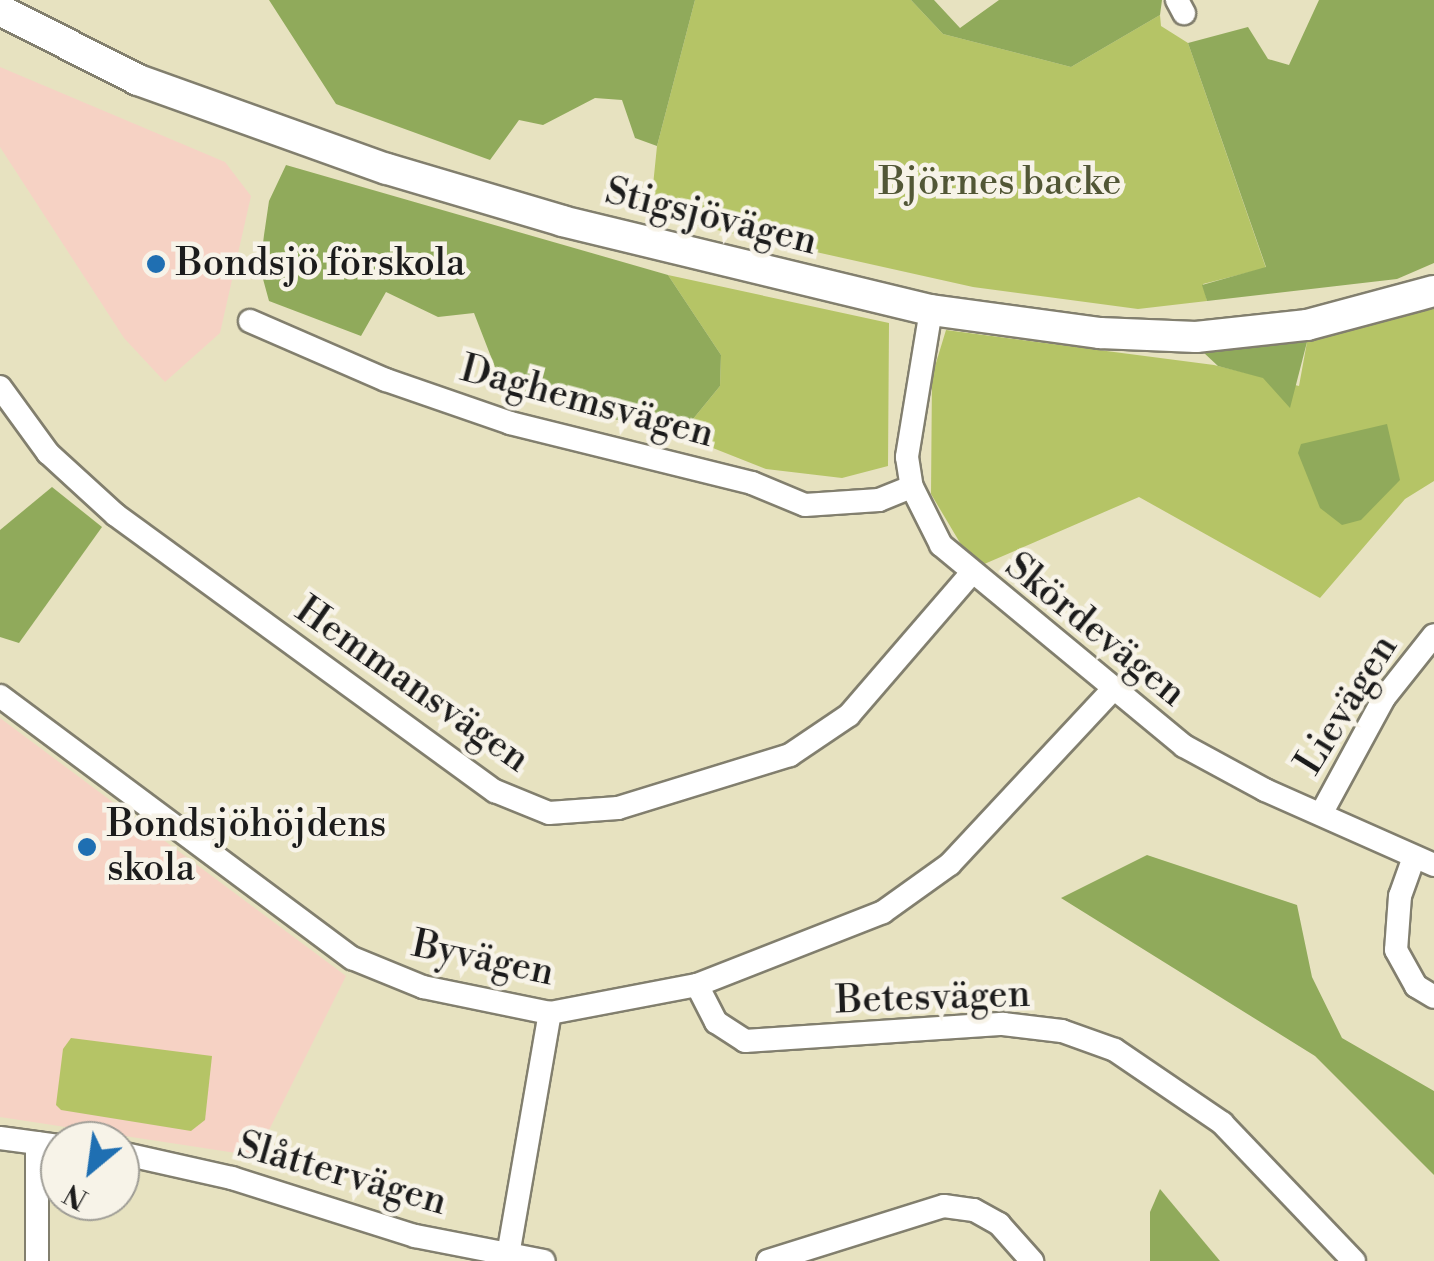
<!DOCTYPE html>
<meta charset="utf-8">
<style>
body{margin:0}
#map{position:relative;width:1434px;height:1261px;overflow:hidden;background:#e7e2c0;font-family:"Libre Bodoni",serif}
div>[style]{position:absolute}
.built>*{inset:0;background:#f6d2c4}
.green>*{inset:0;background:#b5c466}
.forest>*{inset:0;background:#90aa5b}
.roads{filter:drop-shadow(2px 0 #827f6e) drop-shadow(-2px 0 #827f6e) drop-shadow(0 2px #827f6e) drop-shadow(0 -2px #827f6e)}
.minor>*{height:22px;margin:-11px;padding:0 11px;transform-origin:11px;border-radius:11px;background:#fff}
.major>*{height:30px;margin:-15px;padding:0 15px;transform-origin:15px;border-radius:15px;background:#fff}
.dots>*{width:28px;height:28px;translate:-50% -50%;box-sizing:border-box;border:5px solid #f7f3e8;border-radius:50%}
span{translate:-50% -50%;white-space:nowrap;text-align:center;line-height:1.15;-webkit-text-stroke:9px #f7f3e8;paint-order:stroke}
.park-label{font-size:38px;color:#525736}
.street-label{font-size:38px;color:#1c1c1c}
.poi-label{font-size:38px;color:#1c1c1c}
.left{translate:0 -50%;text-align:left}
.north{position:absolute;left:40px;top:1121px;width:100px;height:100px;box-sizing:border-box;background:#f7f3e8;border:2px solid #9f9d96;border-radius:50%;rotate:209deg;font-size:28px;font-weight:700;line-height:40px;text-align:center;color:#1c1c1c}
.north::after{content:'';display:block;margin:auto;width:35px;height:45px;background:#1f6fb2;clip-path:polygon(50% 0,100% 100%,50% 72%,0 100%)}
</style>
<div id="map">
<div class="built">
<div style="clip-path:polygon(0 67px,225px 162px,251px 196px,220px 333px,165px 382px,124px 338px,0 147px)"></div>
<div style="clip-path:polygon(0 718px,346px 976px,256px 1156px,0 1117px)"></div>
</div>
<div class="green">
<div style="clip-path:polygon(695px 0,911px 0,943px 34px,1071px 67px,1160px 15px,1161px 26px,1188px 43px,1266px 268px,1203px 284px,1207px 301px,1138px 309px,973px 287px,650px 215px,657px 146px)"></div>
<div style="clip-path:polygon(668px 275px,889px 323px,888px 466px,842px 478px,766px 469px,680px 435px,720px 386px,721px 355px)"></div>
<div style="clip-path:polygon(1434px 300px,1434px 481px,1405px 499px,1320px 598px,1139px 497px,975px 568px,931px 494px,932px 376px,946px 330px,1214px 365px,1299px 386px,1307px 342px)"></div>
<div style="clip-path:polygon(71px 1038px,212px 1056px,205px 1120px,191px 1131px,61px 1110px,56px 1105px,63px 1049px)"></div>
</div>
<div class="forest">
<div style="clip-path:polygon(269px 0,695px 0,657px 146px,635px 138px,622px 100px,595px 98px,543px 125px,519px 120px,490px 160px,336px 104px)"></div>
<div style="clip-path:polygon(911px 0,934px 0,960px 28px,999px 0,1162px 0,1160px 15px,1071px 67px,943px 34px)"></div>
<div style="clip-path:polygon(1319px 0,1434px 0,1434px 263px,1397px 279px,1207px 301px,1202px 285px,1266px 267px,1188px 43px,1248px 27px,1268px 59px,1289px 65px)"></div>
<div style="clip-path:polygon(286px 165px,668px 275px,721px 355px,720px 386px,680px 435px,505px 393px,474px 313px,438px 317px,386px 292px,361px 336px,269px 301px,260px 268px,264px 235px,269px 201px)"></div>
<div style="clip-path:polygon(1307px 342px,1290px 408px,1263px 378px,1218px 366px,1203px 352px)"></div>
<div style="clip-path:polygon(1387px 424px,1400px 480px,1361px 520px,1342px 525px,1320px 508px,1298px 453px,1301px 444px)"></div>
<div style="clip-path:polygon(52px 487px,102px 527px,19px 643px,0 637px,0 530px)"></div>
<div style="clip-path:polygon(1147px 855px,1297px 905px,1312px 977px,1342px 1038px,1434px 1091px,1434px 1175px,1315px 1056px,1061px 898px)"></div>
<div style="clip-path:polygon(1160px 1189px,1220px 1261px,1150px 1261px,1150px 1212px)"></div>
</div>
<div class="roads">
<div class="minor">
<div style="left:1177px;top:0;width:15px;rotate:62deg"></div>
<div style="left:931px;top:310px;width:149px;rotate:99.3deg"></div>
<div style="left:907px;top:457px;width:30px;rotate:81deg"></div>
<div style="left:912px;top:487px;width:65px;rotate:63.4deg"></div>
<div style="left:941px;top:545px;width:315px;rotate:39.6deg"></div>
<div style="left:1184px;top:746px;width:92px;rotate:28.5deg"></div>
<div style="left:1265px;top:790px;width:185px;rotate:23.9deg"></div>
<div style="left:250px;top:321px;width:148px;rotate:23.5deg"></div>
<div style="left:386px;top:380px;width:131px;rotate:19.1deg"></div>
<div style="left:510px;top:423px;width:249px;rotate:13.9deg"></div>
<div style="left:752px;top:483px;width:57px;rotate:22.5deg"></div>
<div style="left:805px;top:505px;width:74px;rotate:-3.9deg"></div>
<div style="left:879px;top:500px;width:35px;rotate:-22deg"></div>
<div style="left:0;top:387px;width:82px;rotate:54deg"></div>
<div style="left:48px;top:453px;width:92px;rotate:42.4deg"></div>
<div style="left:116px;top:515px;width:469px;rotate:36.1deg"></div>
<div style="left:495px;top:791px;width:58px;rotate:22.2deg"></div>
<div style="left:549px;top:813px;width:69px;rotate:-4.1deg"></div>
<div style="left:618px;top:808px;width:180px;rotate:-17.1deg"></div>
<div style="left:790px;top:755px;width:71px;rotate:-34.1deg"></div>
<div style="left:849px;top:715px;width:185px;rotate:-49.2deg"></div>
<div style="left:0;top:696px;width:439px;rotate:36.7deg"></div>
<div style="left:352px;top:958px;width:77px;rotate:22.2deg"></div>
<div style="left:423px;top:987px;width:130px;rotate:11.6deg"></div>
<div style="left:550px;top:1013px;width:150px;rotate:-10.8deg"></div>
<div style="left:697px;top:985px;width:200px;rotate:-21.4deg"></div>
<div style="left:883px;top:912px;width:82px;rotate:-35.6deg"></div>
<div style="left:950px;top:864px;width:239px;rotate:-47deg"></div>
<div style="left:1321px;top:814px;width:132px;rotate:-61.5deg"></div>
<div style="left:1384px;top:698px;width:80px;rotate:-51.6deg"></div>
<div style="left:1414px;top:857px;width:41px;rotate:109.7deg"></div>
<div style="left:1400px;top:896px;width:54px;rotate:94.2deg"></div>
<div style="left:1396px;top:950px;width:41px;rotate:60.9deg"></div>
<div style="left:1416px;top:986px;width:21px;rotate:31deg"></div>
<div style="left:697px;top:985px;width:42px;rotate:62.8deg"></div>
<div style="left:716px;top:1022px;width:35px;rotate:33deg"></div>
<div style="left:745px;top:1041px;width:259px;rotate:-3.8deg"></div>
<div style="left:1003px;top:1024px;width:59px;rotate:6.8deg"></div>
<div style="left:1062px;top:1031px;width:56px;rotate:19.7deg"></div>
<div style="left:1115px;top:1050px;width:130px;rotate:34.3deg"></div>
<div style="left:1222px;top:1123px;width:191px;rotate:46.3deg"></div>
<div style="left:0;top:1138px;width:61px;rotate:7.6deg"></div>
<div style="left:37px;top:1143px;width:118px;rotate:90deg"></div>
<div style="left:120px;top:1153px;width:115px;rotate:12.6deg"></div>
<div style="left:232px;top:1178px;width:192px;rotate:17.6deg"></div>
<div style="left:415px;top:1236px;width:131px;rotate:11deg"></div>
<div style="left:507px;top:1261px;width:252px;rotate:-80.2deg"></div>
<div style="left:768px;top:1261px;width:184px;rotate:-17.4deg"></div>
<div style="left:944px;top:1206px;width:30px;rotate:8deg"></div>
<div style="left:974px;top:1210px;width:29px;rotate:29deg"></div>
<div style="left:999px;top:1224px;width:50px;rotate:48.3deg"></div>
</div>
<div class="major">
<div style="left:0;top:10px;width:155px;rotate:26.9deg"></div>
<div style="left:138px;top:80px;width:264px;rotate:19.7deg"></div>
<div style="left:387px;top:169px;width:183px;rotate:16.5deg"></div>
<div style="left:562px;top:221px;width:380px;rotate:13.6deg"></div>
<div style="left:931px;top:310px;width:171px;rotate:7.8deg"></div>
<div style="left:1100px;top:333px;width:96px;rotate:2.4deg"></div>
<div style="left:1196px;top:337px;width:112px;rotate:-6.2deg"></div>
<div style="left:1307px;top:325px;width:131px;rotate:-15deg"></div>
</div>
</div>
<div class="dots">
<div style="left:156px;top:264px;background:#1f6fb2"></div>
<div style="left:87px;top:847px;background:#1f6fb2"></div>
</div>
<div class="park-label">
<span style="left:1000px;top:183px">Björnes backe</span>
</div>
<div class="street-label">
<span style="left:711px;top:217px;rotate:14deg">Stigsjövägen</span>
<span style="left:587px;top:402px;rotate:15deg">Daghemsvägen</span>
<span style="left:1095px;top:630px;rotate:39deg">Skördevägen</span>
<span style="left:412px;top:685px;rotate:35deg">Hemmansvägen</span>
<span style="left:1347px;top:705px;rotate:-58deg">Lievägen</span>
<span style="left:483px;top:959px;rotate:12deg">Byvägen</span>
<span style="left:933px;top:998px;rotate:-2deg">Betesvägen</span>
<span style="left:342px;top:1174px;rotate:16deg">Slåttervägen</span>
</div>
<div class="poi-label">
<span class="left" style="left:176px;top:264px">Bondsjö förskola</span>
<span class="left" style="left:107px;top:847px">Bondsjöhöjdens<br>skola</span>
</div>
<div class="north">N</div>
</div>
